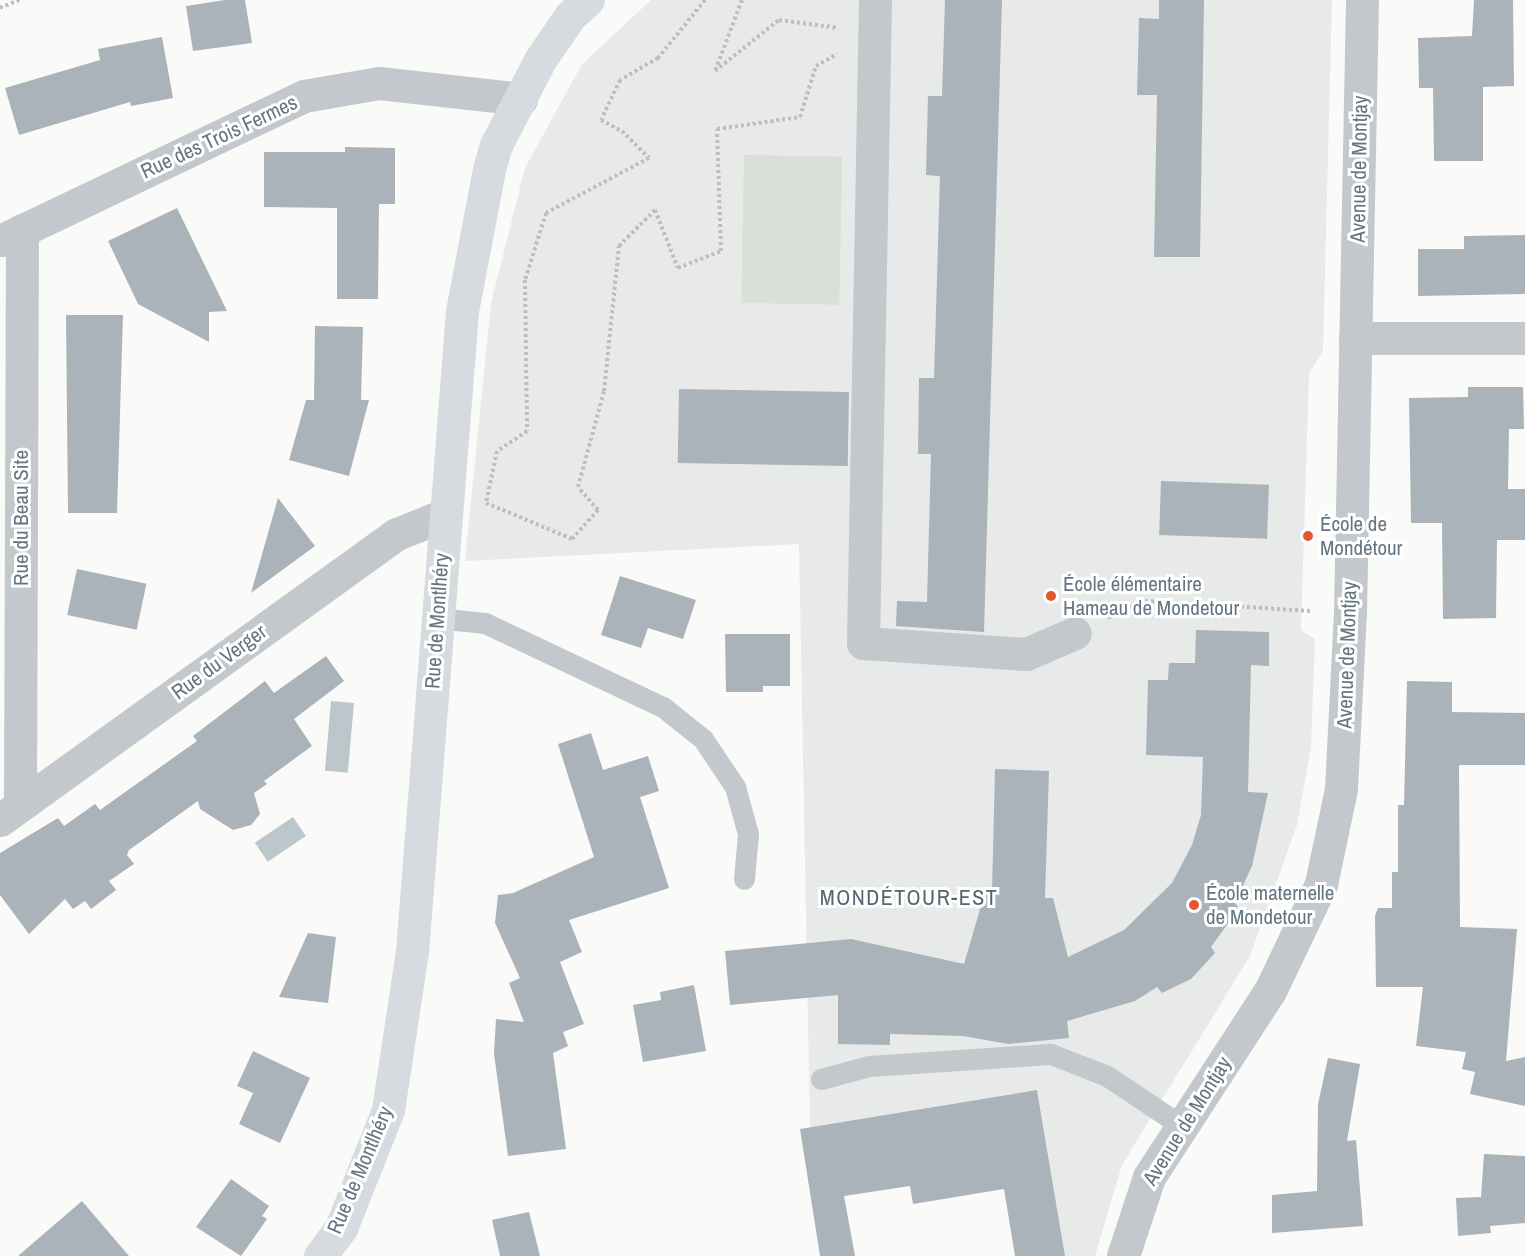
<!DOCTYPE html>
<meta charset="utf-8">
<style>
body{margin:0}
#map{position:relative;width:1525px;height:1256px;overflow:hidden;background:#fafaf8;font-family:"Archivo Narrow",sans-serif}
div>[style]{position:absolute}
.built>*{inset:0;background:#e8e9e9}
.green>*{inset:0;background:#dadfd7;transform-origin:0 0}
.water>*{inset:0;background:#bbc7cb;transform-origin:0 0}
.building>*{inset:0;background:#aab3b9;transform-origin:0 0}
.path>*{height:4px;margin-top:-2px;transform-origin:0;background:repeating-linear-gradient(90deg,#bbbfc2 0 3px,transparent 0 6px)}
.lane>*{height:21px;margin:-10.5px;padding:0 10.5px;transform-origin:10.5px;border-radius:10.5px;background:#c3c8cc}
.street>*{height:33px;margin:-16.5px;padding:0 16.5px;transform-origin:16.5px;border-radius:16.5px;background:#c3c8cc}
.secondary>*{height:33px;margin:-16.5px;padding:0 16.5px;transform-origin:16.5px;border-radius:16.5px;background:#d6dbdf}
.dots>*{width:16px;height:16px;translate:-50% -50%;box-sizing:border-box;border:3px solid #fff;border-radius:50%}
span{translate:-50% -50%;white-space:nowrap;text-align:center;line-height:1.15;-webkit-text-stroke:6px #fff;paint-order:stroke}
.street-label{font-size:21px;color:#657683}
.poi-label{font-size:21px;color:#657683}
.left{translate:0 -50%;text-align:left}
.neighbourhood-label{font-size:22px;color:#57646e;letter-spacing:1.5px}
</style>
<div id="map">
<div class="built">
<div style="clip-path:polygon(651px 0,1332px 0,1323px 351px,1309px 374px,1301px 630px,1315px 639px,1311px 747px,1297px 825px,1250px 956px,1122px 1165px,1095px 1256px,1065px 1256px,1038px 1093px,810px 1128px,799px 544px,465px 561px,491px 303px,525px 168px,582px 64px)"></div>
</div>
<div class="green">
<div style="left:744px;top:155px;width:98px;height:148px;rotate:1deg"></div>
</div>
<div class="water">
<div style="left:331px;top:701px;width:23px;height:70px;rotate:5deg"></div>
<div style="left:293px;top:817px;width:23px;height:46px;rotate:56deg"></div>
</div>
<div class="building">
<div style="clip-path:polygon(225px 0,245px 0,252px 43px,193px 51px,186px 6px)"></div>
<div style="clip-path:polygon(945px 0,1002px 0,984px 632px,896px 626px,897px 601px,927px 602px,931px 454px,918px 454px,919px 378px,934px 378px,940px 176px,926px 175px,928px 96px,942px 96px)"></div>
<div style="clip-path:polygon(1159px 0,1204px 0,1200px 257px,1154px 257px,1157px 95px,1137px 95px,1139px 18px,1159px 19px)"></div>
<div style="clip-path:polygon(1474px 0,1513px 0,1514px 86px,1483px 87px,1483px 161px,1434px 161px,1433px 88px,1419px 88px,1418px 38px,1472px 36px)"></div>
<div style="clip-path:polygon(162px 37px,173px 98px,131px 106px,130px 102px,19px 135px,5px 88px,100px 60px,98px 49px)"></div>
<div style="clip-path:polygon(345px 147px,395px 148px,395px 204px,379px 204px,378px 299px,337px 299px,337px 208px,264px 207px,264px 152px,345px 152px)"></div>
<div style="clip-path:polygon(177px 208px,227px 311px,209px 312px,209px 342px,138px 304px,108px 241px)"></div>
<div style="clip-path:polygon(1525px 235px,1525px 294px,1418px 296px,1418px 249px,1464px 249px,1464px 236px)"></div>
<div style="clip-path:polygon(66px 315px,123px 315px,117px 513px,68px 513px)"></div>
<div style="clip-path:polygon(315px 326px,363px 327px,361px 400px,369px 400px,349px 476px,289px 460px,306px 400px,314px 400px)"></div>
<div style="clip-path:polygon(1468px 387px,1523px 387px,1524px 429px,1509px 429px,1508px 489px,1525px 489px,1525px 540px,1497px 540px,1496px 618px,1443px 619px,1442px 523px,1411px 523px,1409px 398px,1468px 397px)"></div>
<div style="left:679px;top:389px;width:170px;height:74px;rotate:1deg"></div>
<div style="left:1161px;top:481px;width:108px;height:54px;rotate:2deg"></div>
<div style="clip-path:polygon(278px 498px,315px 546px,251px 593px)"></div>
<div style="left:77px;top:569px;width:71px;height:47px;rotate:12deg"></div>
<div style="clip-path:polygon(620px 576px,696px 600px,683px 639px,648px 628px,641px 648px,601px 635px)"></div>
<div style="clip-path:polygon(1196px 630px,1269px 632px,1269px 666px,1251px 665px,1248px 792px,1268px 793px,1252px 866px,1235px 903px,1239px 908px,1211px 947px,1215px 953px,1191px 979px,1162px 993px,1157px 987px,1135px 1001px,1067px 1021px,1069px 1038px,1008px 1044px,963px 1036px,890px 1034px,890px 1045px,838px 1044px,838px 995px,730px 1005px,725px 951px,851px 939px,964px 964px,985px 892px,992px 891px,995px 769px,1049px 771px,1045px 898px,1053px 898px,1068px 957px,1124px 930px,1172px 883px,1192px 845px,1201px 815px,1203px 757px,1146px 755px,1148px 680px,1168px 680px,1169px 663px,1195px 663px)"></div>
<div style="clip-path:polygon(725px 634px,790px 634px,790px 686px,763px 686px,763px 692px,726px 692px)"></div>
<div style="clip-path:polygon(326px 656px,344px 681px,294px 719px,312px 746px,264px 781px,267px 784px,254px 793px,260px 814px,251px 825px,233px 830px,200px 809px,198px 801px,129px 850px,127px 855px,134px 864px,109px 881px,116px 890px,91px 909px,85px 901px,73px 909px,65px 899px,29px 934px,0 895px,0 853px,58px 818px,64px 826px,95px 804px,100px 810px,197px 741px,193px 736px,265px 681px,274px 693px)"></div>
<div style="clip-path:polygon(1407px 681px,1452px 682px,1452px 712px,1525px 713px,1525px 765px,1459px 765px,1460px 927px,1517px 929px,1506px 1061px,1525px 1057px,1525px 1106px,1470px 1094px,1475px 1072px,1462px 1069px,1466px 1052px,1416px 1046px,1423px 987px,1376px 987px,1375px 916px,1378px 908px,1392px 908px,1392px 872px,1398px 872px,1398px 805px,1404px 805px)"></div>
<div style="clip-path:polygon(591px 733px,603px 770px,648px 756px,659px 791px,640px 797px,669px 888px,569px 920px,582px 952px,560px 962px,584px 1024px,563px 1032px,568px 1046px,553px 1053px,566px 1149px,508px 1156px,494px 1054px,496px 1019px,524px 1022px,509px 983px,520px 978px,495px 923px,498px 895px,513px 893px,594px 857px,558px 744px)"></div>
<div style="clip-path:polygon(308px 933px,336px 937px,328px 1003px,279px 997px)"></div>
<div style="clip-path:polygon(694px 985px,706px 1051px,643px 1062px,633px 1005px,661px 1000px,660px 992px)"></div>
<div style="clip-path:polygon(253px 1051px,310px 1078px,280px 1143px,239px 1124px,253px 1093px,237px 1086px)"></div>
<div style="clip-path:polygon(1328px 1058px,1360px 1064px,1347px 1141px,1356px 1140px,1363px 1226px,1272px 1233px,1272px 1195px,1317px 1191px,1318px 1104px)"></div>
<div style="clip-path:polygon(1037px 1090px,1065px 1256px,1015px 1256px,1004px 1189px,913px 1204px,910px 1186px,844px 1196px,855px 1256px,820px 1256px,800px 1129px)"></div>
<div style="clip-path:polygon(1484px 1154px,1525px 1156px,1525px 1223px,1490px 1226px,1491px 1233px,1458px 1236px,1456px 1198px,1481px 1197px)"></div>
<div style="clip-path:polygon(231px 1179px,269px 1206px,262px 1216px,267px 1219px,241px 1256px,196px 1227px)"></div>
<div style="clip-path:polygon(82px 1201px,129px 1256px,18px 1256px)"></div>
<div style="clip-path:polygon(529px 1212px,540px 1256px,500px 1256px,492px 1220px)"></div>
</div>
<div class="path">
<div style="left:705px;top:0;width:75px;rotate:129deg"></div>
<div style="left:658px;top:58px;width:44px;rotate:149.9deg"></div>
<div style="left:620px;top:80px;width:44px;rotate:115.4deg"></div>
<div style="left:601px;top:120px;width:24px;rotate:28deg"></div>
<div style="left:622px;top:131px;width:38px;rotate:45deg"></div>
<div style="left:649px;top:158px;width:117px;rotate:151.9deg"></div>
<div style="left:546px;top:213px;width:70px;rotate:107.4deg"></div>
<div style="left:525px;top:280px;width:151px;rotate:89.2deg"></div>
<div style="left:527px;top:431px;width:36px;rotate:146deg"></div>
<div style="left:497px;top:451px;width:53px;rotate:101.9deg"></div>
<div style="left:486px;top:503px;width:93px;rotate:22.7deg"></div>
<div style="left:572px;top:539px;width:39px;rotate:-48deg"></div>
<div style="left:598px;top:510px;width:30px;rotate:-131deg"></div>
<div style="left:578px;top:487px;width:99px;rotate:-74.8deg"></div>
<div style="left:604px;top:391px;width:146px;rotate:-84.1deg"></div>
<div style="left:619px;top:246px;width:51px;rotate:-45deg"></div>
<div style="left:655px;top:210px;width:62px;rotate:68.4deg"></div>
<div style="left:678px;top:268px;width:46px;rotate:-21.6deg"></div>
<div style="left:721px;top:251px;width:122px;rotate:-91.9deg"></div>
<div style="left:717px;top:129px;width:84px;rotate:-8.2deg"></div>
<div style="left:800px;top:117px;width:53px;rotate:-72.6deg"></div>
<div style="left:816px;top:66px;width:24px;rotate:-30deg"></div>
<div style="left:742px;top:0;width:76px;rotate:110.8deg"></div>
<div style="left:715px;top:71px;width:82px;rotate:-38.6deg"></div>
<div style="left:779px;top:20px;width:60px;rotate:7.7deg"></div>
<div style="left:0;top:8px;width:21px;rotate:-23deg"></div>
<div style="left:1108px;top:618px;width:41px;rotate:-24.7deg"></div>
<div style="left:1145px;top:601px;width:167px;rotate:3.4deg"></div>
</div>
<div class="lane">
<div style="left:437px;top:618px;width:48px;rotate:5.9deg"></div>
<div style="left:485px;top:623px;width:197px;rotate:25.3deg"></div>
<div style="left:663px;top:707px;width:51px;rotate:38.7deg"></div>
<div style="left:703px;top:739px;width:58px;rotate:56.3deg"></div>
<div style="left:735px;top:787px;width:49px;rotate:74.5deg"></div>
<div style="left:748px;top:834px;width:45px;rotate:95.1deg"></div>
<div style="left:821px;top:1079px;width:50px;rotate:-15.2deg"></div>
<div style="left:869px;top:1066px;width:182px;rotate:-3.8deg"></div>
<div style="left:1051px;top:1054px;width:60px;rotate:21.4deg"></div>
<div style="left:1107px;top:1076px;width:90px;rotate:33.7deg"></div>
</div>
<div class="street">
<div style="left:875px;top:0;width:643px;rotate:91.07deg"></div>
<div style="left:863px;top:643px;width:163px;rotate:3.9deg"></div>
<div style="left:1026px;top:654px;width:53px;rotate:-23.2deg"></div>
<div style="left:2px;top:240px;width:335px;rotate:-25.5deg"></div>
<div style="left:304px;top:96px;width:76px;rotate:-9.8deg"></div>
<div style="left:379px;top:83px;width:143px;rotate:6.4deg"></div>
<div style="left:1355px;top:338px;width:170px"></div>
<div style="left:20px;top:805px;width:575px;rotate:-89.8deg"></div>
<div style="left:0;top:820px;width:489px;rotate:-35.8deg"></div>
<div style="left:397px;top:534px;width:51px;rotate:-22deg"></div>
<div style="left:1123px;top:1256px;width:83px;rotate:-71.8deg"></div>
<div style="left:1149px;top:1177px;width:222px;rotate:-57deg"></div>
<div style="left:1270px;top:991px;width:119px;rotate:-64.5deg"></div>
<div style="left:1321px;top:884px;width:97px;rotate:-78.1deg"></div>
<div style="left:1341px;top:789px;width:176px;rotate:-87.1deg"></div>
<div style="left:1350px;top:613px;width:613px;rotate:-88.88deg"></div>
</div>
<div class="secondary">
<div style="left:320px;top:1256px;width:35px;rotate:-53deg"></div>
<div style="left:341px;top:1228px;width:127px;rotate:-68.3deg"></div>
<div style="left:388px;top:1110px;width:160px;rotate:-81.4deg"></div>
<div style="left:412px;top:952px;width:643px;rotate:-85.54deg"></div>
<div style="left:462px;top:311px;width:145px;rotate:-79.2deg"></div>
<div style="left:489px;top:169px;width:25px;rotate:-74deg"></div>
<div style="left:496px;top:145px;width:96px;rotate:-62.6deg"></div>
<div style="left:540px;top:60px;width:53px;rotate:-55.7deg"></div>
<div style="left:570px;top:16px;width:24px;rotate:-42deg"></div>
</div>
<div class="dots">
<div style="left:1308px;top:536px;background:#e4572e"></div>
<div style="left:1051px;top:596px;background:#e4572e"></div>
<div style="left:1194px;top:905px;background:#e4572e"></div>
</div>
<div class="street-label">
<span style="left:219px;top:137px;rotate:-25deg">Rue des Trois Fermes</span>
<span style="left:1359px;top:169px;rotate:-89deg">Avenue de Montjay</span>
<span style="left:21px;top:518px;rotate:-90deg">Rue du Beau Site</span>
<span style="left:437px;top:621px;rotate:-86deg">Rue de Montlhéry</span>
<span style="left:1347px;top:655px;rotate:-88deg">Avenue de Montjay</span>
<span style="left:219px;top:662px;rotate:-36deg">Rue du Verger</span>
<span style="left:1187px;top:1121px;rotate:-58deg">Avenue de Montjay</span>
<span style="left:360px;top:1170px;rotate:-67deg">Rue de Montlhéry</span>
</div>
<div class="poi-label">
<span class="left" style="left:1320px;top:536px">École de<br>Mondétour</span>
<span class="left" style="left:1063px;top:596px">École élémentaire<br>Hameau de Mondetour</span>
<span class="left" style="left:1206px;top:905px">École maternelle<br>de Mondetour</span>
</div>
<div class="neighbourhood-label">
<span style="left:909px;top:898px">MONDÉTOUR-EST</span>
</div>
</div>
